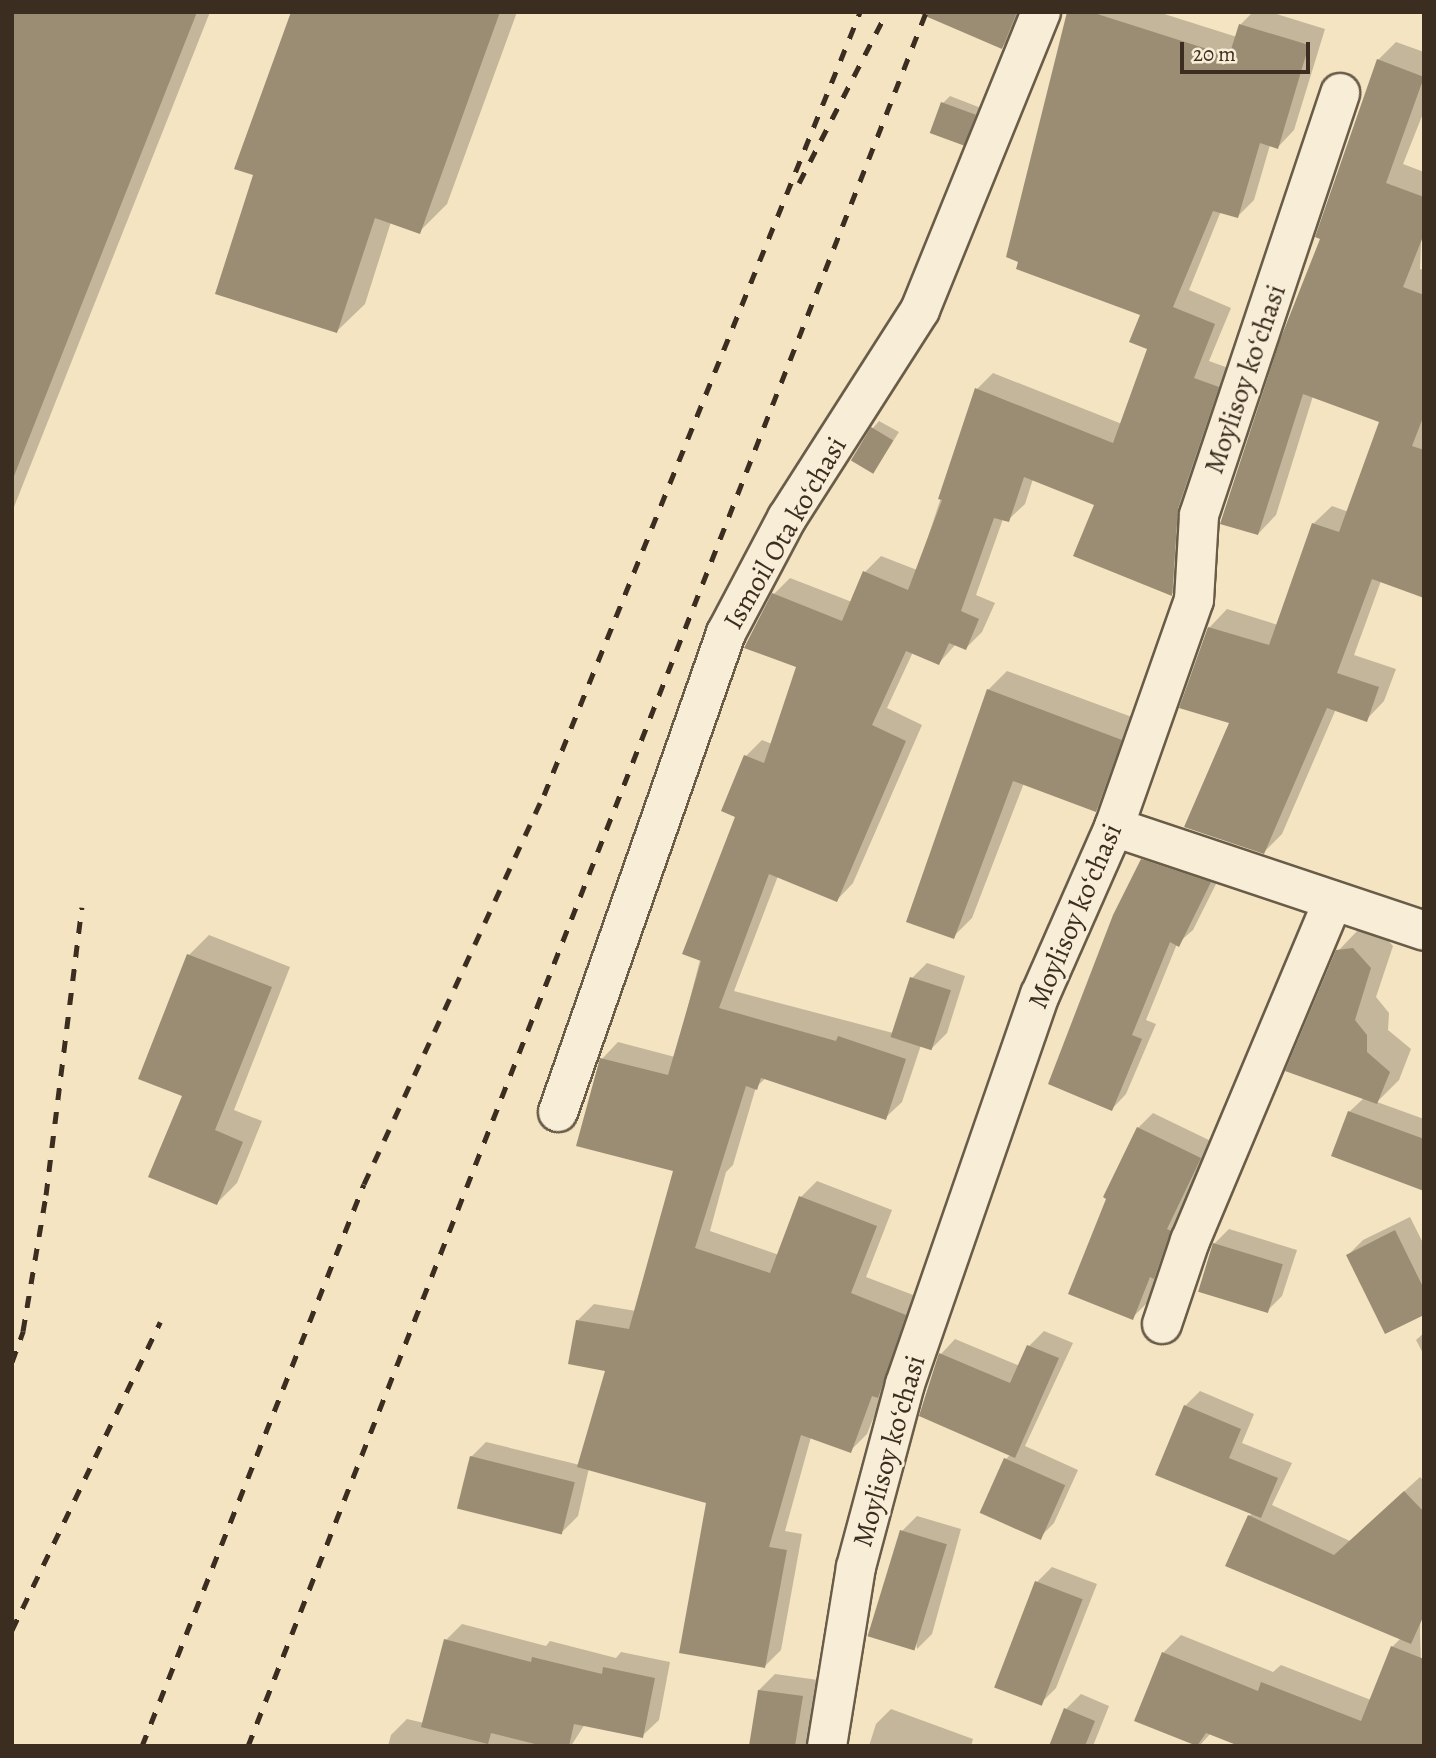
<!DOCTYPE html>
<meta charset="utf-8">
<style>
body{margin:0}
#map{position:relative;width:1436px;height:1758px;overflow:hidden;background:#f4e4c1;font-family:Alegreya,serif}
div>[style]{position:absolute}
.shadow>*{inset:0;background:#0003}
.building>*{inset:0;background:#9b8d74;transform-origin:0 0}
.roads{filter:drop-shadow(2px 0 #695c49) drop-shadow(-2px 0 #695c49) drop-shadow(0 2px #695c49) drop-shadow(0 -2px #695c49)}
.minor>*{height:38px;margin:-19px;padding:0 19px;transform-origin:19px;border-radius:19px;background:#f8edd7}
.rail>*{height:5px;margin-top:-2.5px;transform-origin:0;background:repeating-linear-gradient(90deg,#3b2e21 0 12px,transparent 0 24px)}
span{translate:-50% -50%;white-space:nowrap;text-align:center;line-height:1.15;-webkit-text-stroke:6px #f8edd7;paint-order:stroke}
.street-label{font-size:28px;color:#3b2e21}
.frame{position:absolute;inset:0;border:14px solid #3b2e21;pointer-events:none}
.scale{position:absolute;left:1180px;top:42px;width:130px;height:32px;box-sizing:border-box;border:4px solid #3b2e21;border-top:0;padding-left:9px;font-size:21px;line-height:24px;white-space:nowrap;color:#3b2e21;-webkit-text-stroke:5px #f8edd7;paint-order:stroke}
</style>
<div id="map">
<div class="shadow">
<div style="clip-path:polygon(12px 12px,210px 12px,12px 512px)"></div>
<div style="clip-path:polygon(293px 12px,517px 12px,447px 204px,419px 232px,391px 222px,365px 304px,337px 331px,255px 174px)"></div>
<div style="clip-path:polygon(965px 12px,1024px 12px,1014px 35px,1002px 47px)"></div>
<div style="clip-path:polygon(1069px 12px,1158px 12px,1237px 37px,1240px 25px,1253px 12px,1270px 12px,1325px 29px,1294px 130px,1278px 147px,1270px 145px,1254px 200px,1238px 216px,1221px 211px,1189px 290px,1231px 308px,1209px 361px,1234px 370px,1188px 578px,1172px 594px,1096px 504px,1033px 479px,1025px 504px,1008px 520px,1003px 519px,976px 595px,995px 603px,982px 632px,966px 648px,956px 644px,939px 663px,913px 652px,887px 708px,922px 725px,853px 883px,837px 900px,778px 876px,734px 991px,893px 1033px,912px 978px,927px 963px,965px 976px,947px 1033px,932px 1048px,921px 1045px,902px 1102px,885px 1118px,766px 1078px,756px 1087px,733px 1165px,726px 1172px,710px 1231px,779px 1255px,801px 1197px,817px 1181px,892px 1210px,866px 1277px,921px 1298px,867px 1434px,850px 1451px,811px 1437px,785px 1531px,802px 1534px,781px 1650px,764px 1667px,708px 1502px,589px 1468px,578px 1516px,563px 1531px,471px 1457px,486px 1442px,580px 1465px,608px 1369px,578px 1320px,594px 1304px,636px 1311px,675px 1170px,602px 1059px,618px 1042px,675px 1057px,737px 816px,746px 756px,762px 740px,772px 744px,798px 666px,773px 595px,790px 578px,852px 602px,865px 572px,881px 556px,917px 570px,977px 389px,993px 373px,1122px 424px,1149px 348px)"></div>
<div style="clip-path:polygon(1396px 42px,1424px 52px,1424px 111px,1403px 164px,1424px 172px,1420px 269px,1424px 270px,1424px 587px,1381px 581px,1354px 655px,1396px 669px,1384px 701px,1366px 720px,1336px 709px,1282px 834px,1264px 852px,1209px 628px,1227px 609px,1278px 625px,1313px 524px,1332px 506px,1349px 512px,1381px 421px,1313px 396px,1276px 515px,1258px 534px,1322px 238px,1378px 60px)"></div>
<div style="clip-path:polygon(950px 96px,981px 108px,963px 144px,943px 103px)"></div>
<div style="clip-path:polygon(879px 421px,899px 432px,874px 471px,872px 429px)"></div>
<div style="clip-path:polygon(1007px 671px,1140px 720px,1115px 790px,1096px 810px,1024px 783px,972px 918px,953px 937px,988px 690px)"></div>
<div style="clip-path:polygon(1158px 845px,1224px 868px,1193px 930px,1177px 944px,1146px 1020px,1156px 1024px,1126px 1094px,1112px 1109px,1143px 860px)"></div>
<div style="clip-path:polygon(1376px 927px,1393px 946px,1376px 997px,1389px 1013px,1388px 1030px,1411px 1049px,1399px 1080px,1377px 1102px,1424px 1119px,1424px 1189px,1349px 1112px,1364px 1098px,1338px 951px,1360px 928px)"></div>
<div style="clip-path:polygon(209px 935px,290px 967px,234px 1110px,262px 1121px,237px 1183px,217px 1203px,184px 1095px,189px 955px)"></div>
<div style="clip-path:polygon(1153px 1113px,1215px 1143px,1147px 1303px,1132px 1318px,1138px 1128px)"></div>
<div style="clip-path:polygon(1410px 1217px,1424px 1245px,1424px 1313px,1348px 1255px,1363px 1240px)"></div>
<div style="clip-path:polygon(1229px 1229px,1297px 1250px,1282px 1296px,1267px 1311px,1214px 1244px)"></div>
<div style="clip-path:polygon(1044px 1331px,1073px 1343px,1025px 1446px,1078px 1470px,1054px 1523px,1039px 1538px,1006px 1459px,1011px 1454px,921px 1415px,941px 1354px,955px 1339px,1020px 1366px,1029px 1346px)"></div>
<div style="clip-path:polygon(1424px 1333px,1424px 1355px,1416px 1340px)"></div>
<div style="clip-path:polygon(1200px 1391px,1254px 1414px,1242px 1443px,1292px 1463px,1272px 1505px,1350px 1541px,1420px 1477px,1424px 1481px,1420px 1633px,1424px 1746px,1211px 1733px,1200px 1745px,1137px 1720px,1163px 1653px,1181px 1635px,1273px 1672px,1281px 1665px,1371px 1700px,1392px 1647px,1401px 1638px,1249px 1516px,1253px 1513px,1185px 1406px)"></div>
<div style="clip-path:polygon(917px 1516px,961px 1529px,932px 1634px,917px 1649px,902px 1531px)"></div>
<div style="clip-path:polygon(1052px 1567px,1097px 1584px,1056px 1688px,1041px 1703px,996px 1686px,1037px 1582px)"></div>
<div style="clip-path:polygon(462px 1624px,546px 1646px,550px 1641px,616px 1658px,621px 1652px,670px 1662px,659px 1720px,642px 1736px,585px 1724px,571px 1746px,388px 1746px,391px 1735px,407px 1719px,424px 1723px,446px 1640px)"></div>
<div style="clip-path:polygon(775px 1674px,818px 1680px,808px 1746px,751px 1746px,759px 1690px)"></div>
<div style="clip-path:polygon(1081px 1694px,1109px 1706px,1093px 1746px,1051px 1746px,1066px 1709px)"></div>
<div style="clip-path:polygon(891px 1709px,973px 1739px,971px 1746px,869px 1746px,876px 1724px)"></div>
</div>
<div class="building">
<div style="clip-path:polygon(12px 12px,197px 12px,14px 476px,12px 476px)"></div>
<div style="clip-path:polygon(291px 12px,500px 12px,420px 234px,375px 218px,337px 333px,215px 294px,253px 175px,234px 169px)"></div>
<div style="clip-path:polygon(916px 12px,1017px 12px,1002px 49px)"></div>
<div style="clip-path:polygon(1067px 12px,1091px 12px,1229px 56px,1239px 24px,1309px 45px,1278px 149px,1260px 143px,1238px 218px,1213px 211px,1173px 307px,1215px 324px,1194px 378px,1219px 387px,1178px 508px,1172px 596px,1073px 556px,1094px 505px,1024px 477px,1009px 522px,994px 518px,961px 611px,979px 619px,966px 650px,949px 643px,939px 665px,906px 651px,872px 725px,906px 741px,837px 902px,769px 874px,719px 1008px,836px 1041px,838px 1036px,906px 1059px,886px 1120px,761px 1078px,757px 1090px,746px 1086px,695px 1248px,770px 1273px,799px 1196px,877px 1226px,851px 1293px,906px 1315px,878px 1398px,872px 1396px,851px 1453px,801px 1435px,769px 1547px,787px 1550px,765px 1668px,679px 1653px,706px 1503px,577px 1467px,605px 1371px,568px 1364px,576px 1320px,629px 1329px,673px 1171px,576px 1146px,600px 1058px,668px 1075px,701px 961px,682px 954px,735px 817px,721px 811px,744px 755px,764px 763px,796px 667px,744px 648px,772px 593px,842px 621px,863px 571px,908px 590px,942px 500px,938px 499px,975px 388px,1113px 443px,1147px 349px,1129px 342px,1140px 315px,1016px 269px,1018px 262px,1006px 257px)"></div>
<div style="clip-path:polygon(1377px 59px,1424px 77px,1386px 183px,1424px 197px,1424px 234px,1403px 287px,1424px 295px,1424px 415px,1412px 446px,1424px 450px,1424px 598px,1372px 579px,1337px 673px,1379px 687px,1367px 722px,1327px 708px,1264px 854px,1184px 827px,1229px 723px,1179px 708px,1208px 627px,1269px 645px,1312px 523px,1339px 532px,1379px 422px,1303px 394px,1258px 535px,1220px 524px,1280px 340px,1320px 239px,1315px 237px)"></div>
<div style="left:941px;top:102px;width:37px;height:33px;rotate:20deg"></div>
<div style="left:871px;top:427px;width:26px;height:39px;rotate:31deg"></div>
<div style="clip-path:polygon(987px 689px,1122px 740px,1096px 812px,1013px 781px,954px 939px,906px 922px)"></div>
<div style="clip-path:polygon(1141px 859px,1211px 882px,1179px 947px,1170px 942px,1132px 1035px,1142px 1039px,1112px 1111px,1048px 1084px,1113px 915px)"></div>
<div style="clip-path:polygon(1353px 948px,1371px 968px,1355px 1020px,1367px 1035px,1367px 1052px,1390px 1072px,1377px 1104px,1285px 1071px,1336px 950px)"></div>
<div style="clip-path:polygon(187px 954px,272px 987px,215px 1130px,243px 1142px,217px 1205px,148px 1177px,182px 1096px,138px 1079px)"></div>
<div style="left:910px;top:977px;width:43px;height:63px;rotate:18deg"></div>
<div style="clip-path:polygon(1348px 1111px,1424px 1139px,1424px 1191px,1331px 1156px)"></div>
<div style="clip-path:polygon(1137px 1127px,1201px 1158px,1167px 1229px,1171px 1231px,1154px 1279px,1150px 1277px,1133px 1320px,1068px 1294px,1106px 1199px,1103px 1197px)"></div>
<div style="clip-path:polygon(1395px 1230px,1424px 1289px,1424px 1315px,1385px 1334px,1346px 1255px)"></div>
<div style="left:1213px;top:1243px;width:73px;height:51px;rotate:17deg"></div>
<div style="clip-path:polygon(1027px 1345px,1059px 1358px,1015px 1458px,919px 1416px,939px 1353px,1010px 1383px)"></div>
<div style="clip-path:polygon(1184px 1405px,1241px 1429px,1229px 1458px,1278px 1478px,1261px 1518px,1155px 1475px)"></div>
<div style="left:470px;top:1456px;width:108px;height:54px;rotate:14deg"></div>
<div style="left:1004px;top:1458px;width:67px;height:60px;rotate:24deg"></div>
<div style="clip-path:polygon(1404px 1491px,1424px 1512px,1424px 1615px,1411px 1644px,1225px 1566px,1248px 1515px,1334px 1555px)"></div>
<div style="left:900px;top:1530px;width:49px;height:111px;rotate:17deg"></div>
<div style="left:1035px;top:1581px;width:51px;height:114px;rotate:21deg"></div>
<div style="clip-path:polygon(444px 1639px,531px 1662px,532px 1657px,602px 1674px,603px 1667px,655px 1678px,643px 1738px,574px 1724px,569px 1746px,543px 1746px,491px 1733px,488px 1744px,421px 1727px)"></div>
<div style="clip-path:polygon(1391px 1646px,1424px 1659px,1424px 1746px,1239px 1746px,1206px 1733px,1197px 1746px,1134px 1721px,1162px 1652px,1258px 1691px,1261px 1682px,1361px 1721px)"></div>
<div style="clip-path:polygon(758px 1690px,803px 1696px,795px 1746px,749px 1746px)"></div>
<div style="clip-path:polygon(1064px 1708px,1095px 1721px,1085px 1746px,1049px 1746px)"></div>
</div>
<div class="roads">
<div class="minor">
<div style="left:1114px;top:827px;width:327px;rotate:18.5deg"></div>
<div style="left:558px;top:1112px;width:508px;rotate:-70.67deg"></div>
<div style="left:726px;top:633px;width:130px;rotate:-62.1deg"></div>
<div style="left:787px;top:518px;width:247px;rotate:-57.4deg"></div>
<div style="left:920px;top:310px;width:322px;rotate:-67.9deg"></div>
<div style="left:1162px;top:1324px;width:88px;rotate:-71.4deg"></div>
<div style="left:1190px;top:1241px;width:369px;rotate:-67.2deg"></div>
<div style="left:827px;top:1746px;width:181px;rotate:-80.8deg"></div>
<div style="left:856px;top:1567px;width:189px;rotate:-75deg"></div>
<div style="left:905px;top:1384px;width:412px;rotate:-70.9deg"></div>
<div style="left:1040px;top:995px;width:184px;rotate:-66.2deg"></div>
<div style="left:1114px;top:827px;width:241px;rotate:-70.6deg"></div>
<div style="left:1194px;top:600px;width:85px;rotate:-86.6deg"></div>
<div style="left:1199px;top:515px;width:445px;rotate:-71.5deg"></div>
</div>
</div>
<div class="rail">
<div style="left:799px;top:183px;width:192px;rotate:-62.8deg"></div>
<div style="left:12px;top:1362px;width:33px;rotate:-70deg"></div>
<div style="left:23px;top:1331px;width:138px;rotate:-80.4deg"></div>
<div style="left:46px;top:1195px;width:290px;rotate:-82.9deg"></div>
<div style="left:12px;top:1630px;width:342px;rotate:-64.3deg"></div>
<div style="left:142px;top:1746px;width:604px;rotate:-68.45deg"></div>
<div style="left:364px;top:1184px;width:429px;rotate:-65.2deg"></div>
<div style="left:544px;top:795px;width:844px;rotate:-68.02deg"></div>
<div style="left:248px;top:1746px;width:1862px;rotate:-68.64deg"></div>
</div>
<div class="street-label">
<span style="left:1245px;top:379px;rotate:-71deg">Moylisoy koʻchasi</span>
<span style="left:785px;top:533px;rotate:-60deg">Ismoil Ota koʻchasi</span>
<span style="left:1075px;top:916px;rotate:-67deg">Moylisoy koʻchasi</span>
<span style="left:889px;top:1451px;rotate:-74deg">Moylisoy koʻchasi</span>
</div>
<div class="frame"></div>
<div class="scale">20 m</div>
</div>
